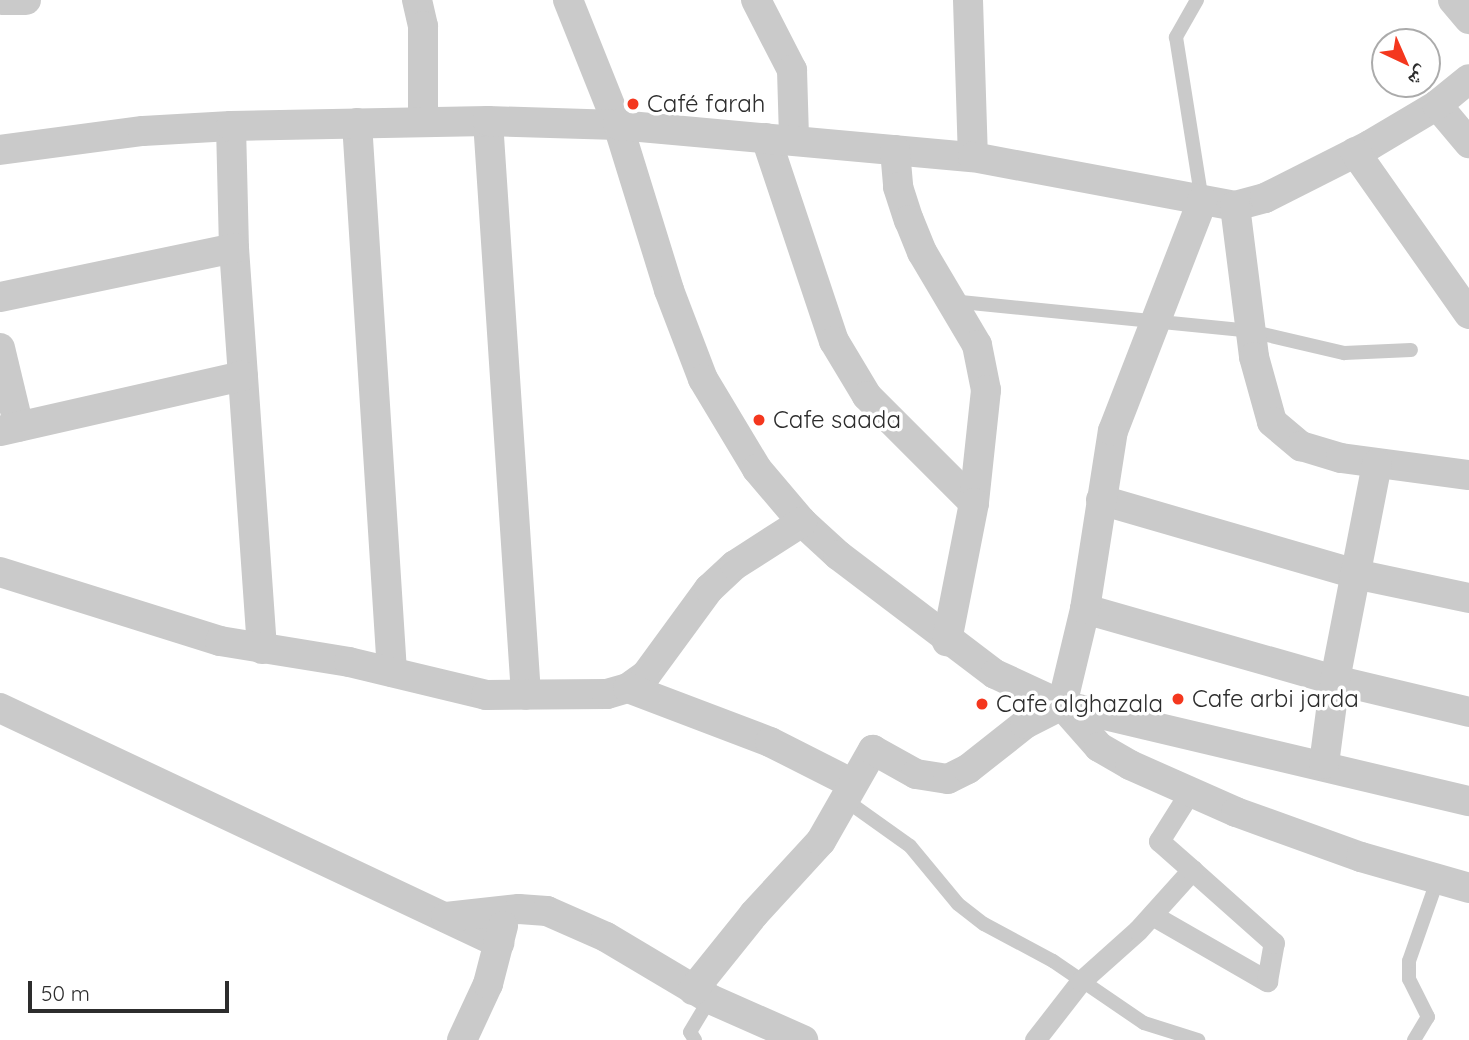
<!DOCTYPE html>
<meta charset="utf-8">
<style>
body{margin:0}
#map{position:relative;width:1469px;height:1040px;overflow:hidden;background:#fff;font-family:Quicksand,"Noto Naskh Arabic",sans-serif}
div>[style]{position:absolute}
.service>*{height:14px;margin:-7px;padding:0 7px;transform-origin:7px;border-radius:7px;background:#cacaca}
.pedestrian>*{height:21px;margin:-10.5px;padding:0 10.5px;transform-origin:10.5px;border-radius:10.5px;background:#cacaca}
.minor>*{height:30px;margin:-15px;padding:0 15px;transform-origin:15px;border-radius:15px;background:#cacaca}
.dots>*{width:19px;height:19px;translate:-50% -50%;box-sizing:border-box;border:4px solid #fff;border-radius:50%}
span{translate:-50% -50%;white-space:nowrap;text-align:center;line-height:1.15;-webkit-text-stroke:7px #fff;paint-order:stroke}
.poi-label{font-size:24px;color:#2d2d2d}
.left{translate:0 -50%;text-align:left}
.north{position:absolute;left:1371px;top:28px;width:70px;height:70px;box-sizing:border-box;background:#fff;border:2px solid #ababab;border-radius:50%;rotate:136deg;font-size:19px;font-weight:700;line-height:28px;text-align:center;color:#2d2d2d}
.north::after{content:'';display:block;margin:auto;width:24px;height:32px;background:#f4371e;clip-path:polygon(50% 0,100% 100%,50% 72%,0 100%)}
.scale{position:absolute;left:28px;top:981px;width:201px;height:32px;box-sizing:border-box;border:4px solid #2d2d2d;border-top:0;padding-left:9px;font-size:21px;line-height:24px;white-space:nowrap;color:#2d2d2d;-webkit-text-stroke:5px #fff;paint-order:stroke}
</style>
<div id="map">
<div class="service">
<div style="left:1197px;top:0;width:43px;rotate:119.6deg"></div>
<div style="left:1176px;top:37px;width:166px;rotate:81deg"></div>
<div style="left:951px;top:301px;width:301px;rotate:5.7deg"></div>
<div style="left:1250px;top:331px;width:97px;rotate:13.2deg"></div>
<div style="left:1344px;top:353px;width:67px;rotate:-2.6deg"></div>
<div style="left:844px;top:799px;width:81px;rotate:35.5deg"></div>
<div style="left:910px;top:846px;width:75px;rotate:50.4deg"></div>
<div style="left:958px;top:904px;width:33px;rotate:38deg"></div>
<div style="left:984px;top:924px;width:78px;rotate:28.2deg"></div>
<div style="left:1053px;top:961px;width:110px;rotate:34.3deg"></div>
<div style="left:1144px;top:1023px;width:57px;rotate:17.5deg"></div>
<div style="left:695px;top:1040px;width:9px;rotate:-122deg"></div>
<div style="left:690px;top:1032px;width:39px;rotate:-59deg"></div>
<div style="left:1414px;top:1040px;width:27px;rotate:-59deg"></div>
<div style="left:1428px;top:1017px;width:42px;rotate:-116.6deg"></div>
<div style="left:1409px;top:979px;width:18px;rotate:-90deg"></div>
<div style="left:1409px;top:961px;width:85px;rotate:-70.7deg"></div>
</div>
<div class="pedestrian">
<div style="left:1152px;top:915px;width:133px;rotate:29.9deg"></div>
<div style="left:1267px;top:981px;width:39px;rotate:-80deg"></div>
<div style="left:1274px;top:943px;width:110px;rotate:-138.3deg"></div>
<div style="left:1035px;top:1040px;width:75px;rotate:-52.1deg"></div>
<div style="left:1081px;top:981px;width:76px;rotate:-41.8deg"></div>
<div style="left:1138px;top:930px;width:81px;rotate:-48deg"></div>
<div style="left:1192px;top:870px;width:44px;rotate:-138.7deg"></div>
<div style="left:1159px;top:841px;width:58px;rotate:-57.7deg"></div>
</div>
<div class="minor">
<div style="left:3px;top:0;width:23px"></div>
<div style="left:417px;top:0;width:27px;rotate:77deg"></div>
<div style="left:423px;top:26px;width:96px;rotate:90deg"></div>
<div style="left:568px;top:0;width:135px;rotate:68.2deg"></div>
<div style="left:618px;top:125px;width:173px;rotate:72.8deg"></div>
<div style="left:669px;top:290px;width:95px;rotate:69.1deg"></div>
<div style="left:703px;top:379px;width:105px;rotate:59deg"></div>
<div style="left:757px;top:469px;width:70px;rotate:49.7deg"></div>
<div style="left:802px;top:522px;width:49px;rotate:42.5deg"></div>
<div style="left:838px;top:555px;width:197px;rotate:37.2deg"></div>
<div style="left:995px;top:674px;width:74px;rotate:24.8deg"></div>
<div style="left:1062px;top:705px;width:418px;rotate:13.3deg"></div>
<div style="left:756px;top:0;width:79px;rotate:62.8deg"></div>
<div style="left:792px;top:70px;width:68px;rotate:88.3deg"></div>
<div style="left:968px;top:0;width:157px;rotate:88.2deg"></div>
<div style="left:1453px;top:0;width:25px;rotate:50deg"></div>
<div style="left:1437px;top:105px;width:50px;rotate:49.9deg"></div>
<div style="left:488px;top:121px;width:575px;rotate:86.21deg"></div>
<div style="left:357px;top:123px;width:550px;rotate:86.35deg"></div>
<div style="left:231px;top:126px;width:122px;rotate:88.6deg"></div>
<div style="left:234px;top:248px;width:402px;rotate:86deg"></div>
<div style="left:766px;top:138px;width:214px;rotate:71.5deg"></div>
<div style="left:834px;top:341px;width:64px;rotate:59deg"></div>
<div style="left:867px;top:396px;width:151px;rotate:45deg"></div>
<div style="left:0;top:150px;width:144px;rotate:-7.6deg"></div>
<div style="left:143px;top:131px;width:88px;rotate:-3.3deg"></div>
<div style="left:231px;top:126px;width:257px;rotate:-1.1deg"></div>
<div style="left:488px;top:121px;width:130px;rotate:1.8deg"></div>
<div style="left:618px;top:125px;width:356px;rotate:5.2deg"></div>
<div style="left:973px;top:157px;width:267px;rotate:10.6deg"></div>
<div style="left:1235px;top:206px;width:31px;rotate:-15deg"></div>
<div style="left:1265px;top:198px;width:118px;rotate:-26.8deg"></div>
<div style="left:1370px;top:145px;width:78px;rotate:-30.8deg"></div>
<div style="left:1437px;top:105px;width:41px;rotate:-39.1deg"></div>
<div style="left:895px;top:150px;width:37px;rotate:85deg"></div>
<div style="left:898px;top:187px;width:35px;rotate:72deg"></div>
<div style="left:909px;top:220px;width:35px;rotate:68deg"></div>
<div style="left:922px;top:252px;width:108px;rotate:59.4deg"></div>
<div style="left:977px;top:345px;width:46px;rotate:78.7deg"></div>
<div style="left:986px;top:390px;width:114px;rotate:96.1deg"></div>
<div style="left:974px;top:503px;width:141px;rotate:101.1deg"></div>
<div style="left:1355px;top:152px;width:198px;rotate:54.9deg"></div>
<div style="left:1235px;top:206px;width:152px;rotate:82.8deg"></div>
<div style="left:1254px;top:357px;width:67px;rotate:74.5deg"></div>
<div style="left:1272px;top:422px;width:38px;rotate:40deg"></div>
<div style="left:1301px;top:446px;width:42px;rotate:16.7deg"></div>
<div style="left:1341px;top:458px;width:129px;rotate:7.6deg"></div>
<div style="left:0;top:297px;width:239px;rotate:-11.8deg"></div>
<div style="left:0;top:348px;width:81px;rotate:76.5deg"></div>
<div style="left:0;top:431px;width:249px;rotate:-12.8deg"></div>
<div style="left:1101px;top:500px;width:265px;rotate:16.2deg"></div>
<div style="left:1355px;top:574px;width:116px;rotate:11.9deg"></div>
<div style="left:0;top:572px;width:231px;rotate:17.4deg"></div>
<div style="left:220px;top:641px;width:131px;rotate:9.2deg"></div>
<div style="left:349px;top:662px;width:141px;rotate:13.5deg"></div>
<div style="left:486px;top:695px;width:121px;rotate:-0.5deg"></div>
<div style="left:607px;top:694px;width:22px;rotate:-16deg"></div>
<div style="left:628px;top:688px;width:22px;rotate:-36deg"></div>
<div style="left:646px;top:675px;width:107px;rotate:-53.8deg"></div>
<div style="left:709px;top:589px;width:35px;rotate:-43deg"></div>
<div style="left:735px;top:565px;width:80px;rotate:-32.7deg"></div>
<div style="left:1085px;top:609px;width:260px;rotate:15.9deg"></div>
<div style="left:1335px;top:680px;width:138px;rotate:13.4deg"></div>
<div style="left:628px;top:688px;width:152px;rotate:20.8deg"></div>
<div style="left:770px;top:742px;width:91px;rotate:26.8deg"></div>
<div style="left:1062px;top:705px;width:56px;rotate:48.6deg"></div>
<div style="left:1099px;top:747px;width:36px;rotate:30deg"></div>
<div style="left:1130px;top:765px;width:116px;rotate:23.9deg"></div>
<div style="left:1236px;top:812px;width:133px;rotate:19.8deg"></div>
<div style="left:1361px;top:857px;width:112px;rotate:16deg"></div>
<div style="left:0;top:708px;width:552px;rotate:25.22deg"></div>
<div style="left:1324px;top:764px;width:85px;rotate:-82.5deg"></div>
<div style="left:1335px;top:680px;width:220px;rotate:-79deg"></div>
<div style="left:446px;top:917px;width:73px;rotate:-6.3deg"></div>
<div style="left:519px;top:909px;width:28px;rotate:4deg"></div>
<div style="left:547px;top:911px;width:64px;rotate:23.8deg"></div>
<div style="left:606px;top:937px;width:121px;rotate:30.8deg"></div>
<div style="left:710px;top:999px;width:102px;rotate:23.8deg"></div>
<div style="left:693px;top:990px;width:97px;rotate:-51.2deg"></div>
<div style="left:754px;top:914px;width:99px;rotate:-47.5deg"></div>
<div style="left:821px;top:841px;width:105px;rotate:-60.3deg"></div>
<div style="left:873px;top:750px;width:49px;rotate:29.2deg"></div>
<div style="left:916px;top:774px;width:32px;rotate:9deg"></div>
<div style="left:948px;top:779px;width:22px;rotate:-27deg"></div>
<div style="left:968px;top:769px;width:73px;rotate:-38.3deg"></div>
<div style="left:1025px;top:724px;width:42px;rotate:-27.2deg"></div>
<div style="left:1062px;top:705px;width:99px;rotate:-76.5deg"></div>
<div style="left:1085px;top:609px;width:180px;rotate:-81.1deg"></div>
<div style="left:1113px;top:431px;width:247px;rotate:-68.8deg"></div>
<div style="left:462px;top:1040px;width:62px;rotate:-65.1deg"></div>
<div style="left:488px;top:984px;width:60px;rotate:-75.5deg"></div>
</div>
<div class="dots">
<div style="left:633px;top:104px;background:#f4371e"></div>
<div style="left:759px;top:420px;background:#f4371e"></div>
<div style="left:1178px;top:699px;background:#f4371e"></div>
<div style="left:982px;top:704px;background:#f4371e"></div>
</div>
<div class="poi-label">
<span class="left" style="left:647px;top:104px">Café farah</span>
<span class="left" style="left:773px;top:420px">Cafe saada</span>
<span class="left" style="left:1192px;top:699px">Cafe arbi jarda</span>
<span class="left" style="left:996px;top:704px">Cafe alghazala</span>
</div>
<div class="north">ش</div>
<div class="scale">50 m</div>
</div>
